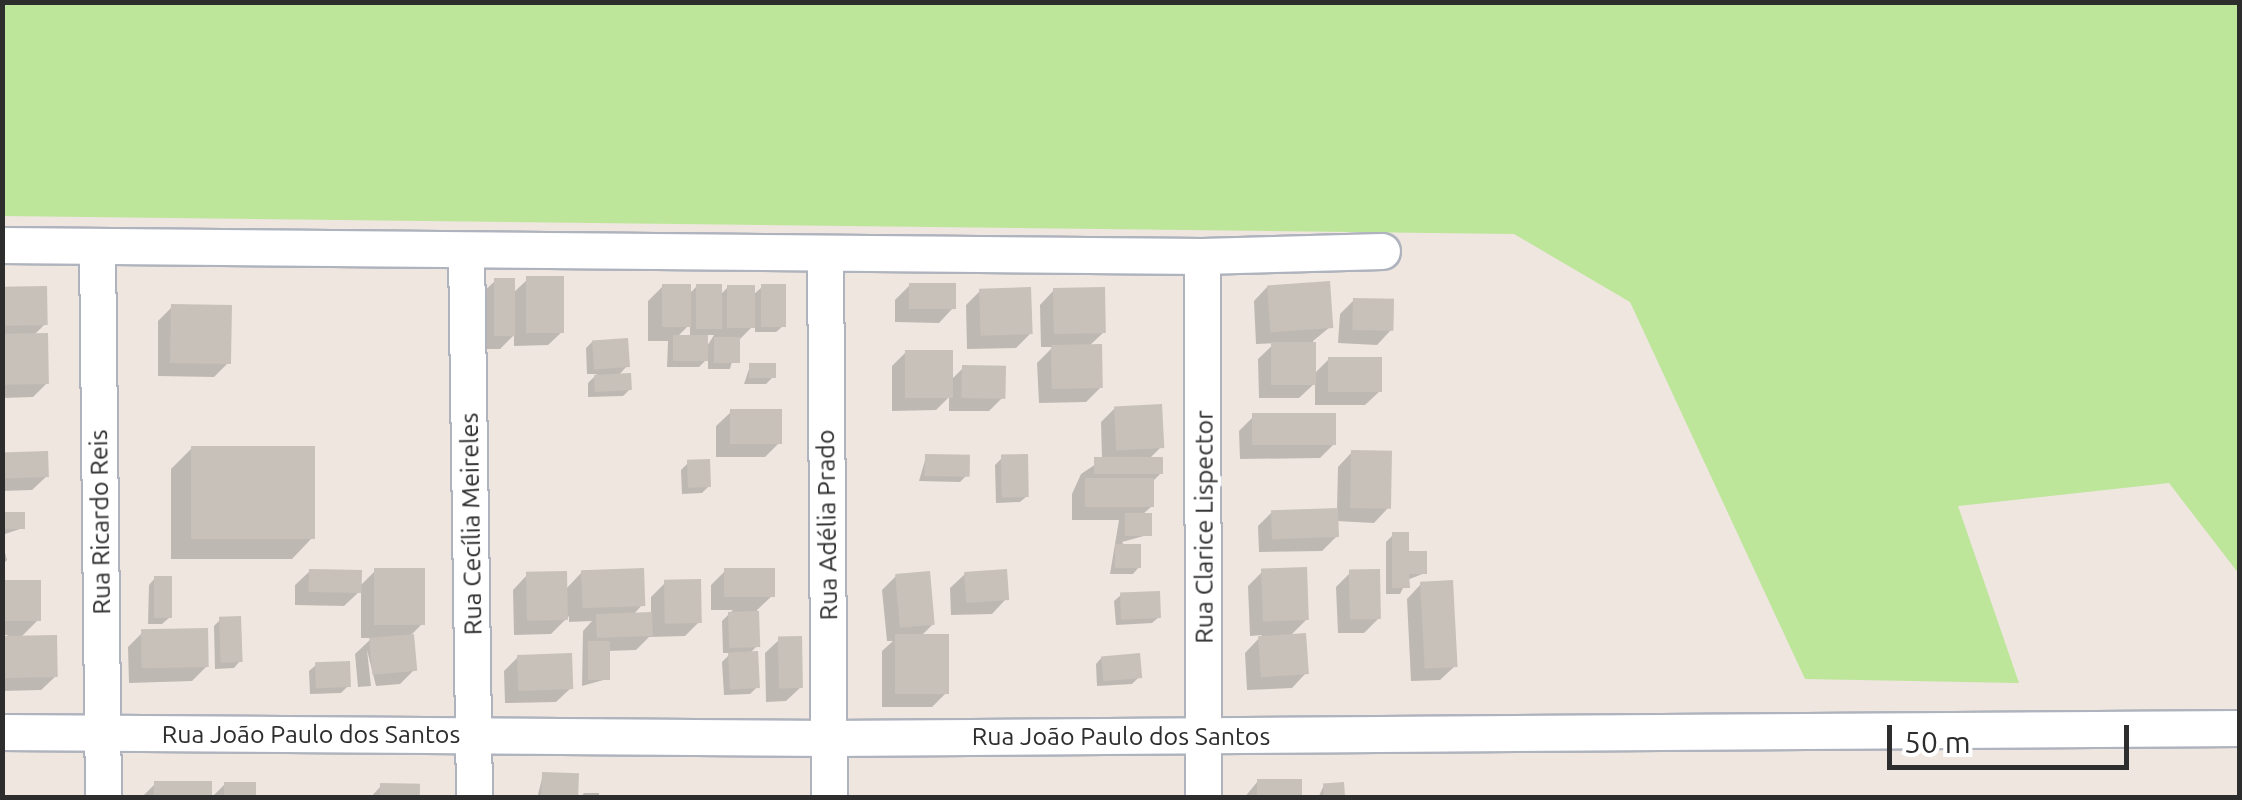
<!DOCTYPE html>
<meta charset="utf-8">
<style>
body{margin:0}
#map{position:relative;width:2242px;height:800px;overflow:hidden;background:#eee6df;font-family:Ubuntu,sans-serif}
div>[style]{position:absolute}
.green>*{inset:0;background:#bde69a}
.shadow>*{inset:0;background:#0003}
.building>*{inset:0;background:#c7c1ba;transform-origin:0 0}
.roads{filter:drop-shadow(2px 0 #afb3bd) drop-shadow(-2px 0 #afb3bd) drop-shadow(0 2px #afb3bd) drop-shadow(0 -2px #afb3bd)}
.minor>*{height:35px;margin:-17.5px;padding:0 17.5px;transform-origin:17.5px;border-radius:17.5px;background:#fff}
span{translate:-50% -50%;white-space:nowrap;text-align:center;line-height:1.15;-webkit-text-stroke:8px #fff;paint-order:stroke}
.street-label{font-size:25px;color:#2d2d2d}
.frame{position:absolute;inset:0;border:5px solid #2d2d2d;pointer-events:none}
.scale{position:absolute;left:1887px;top:725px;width:242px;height:45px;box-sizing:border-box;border:5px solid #2d2d2d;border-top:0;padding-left:12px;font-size:30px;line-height:35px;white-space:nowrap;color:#2d2d2d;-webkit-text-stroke:8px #fff;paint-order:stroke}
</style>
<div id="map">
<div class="green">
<div style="clip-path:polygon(3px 2px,2239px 3px,2239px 574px,2169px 483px,1958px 506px,2019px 683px,1805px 679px,1630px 302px,1514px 234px,3px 216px)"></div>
</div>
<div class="shadow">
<div style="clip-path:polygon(528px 279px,563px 331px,548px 345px,514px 346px,514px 335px,500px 349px,481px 349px,480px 295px,495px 281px,513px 293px)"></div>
<div style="clip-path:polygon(910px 285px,953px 308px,939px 323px,895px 322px,895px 300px)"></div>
<div style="clip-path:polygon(evenodd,663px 286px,688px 295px,697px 286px,719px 296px,728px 287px,752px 296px,762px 287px,783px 326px,776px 332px,755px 332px,755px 324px,737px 342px,730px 369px,708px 369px,708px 358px,699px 367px,667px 367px,668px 341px,648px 341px,648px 301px,663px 286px,690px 324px,690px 338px,677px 337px,690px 324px,663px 286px,706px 335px,714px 335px,706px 348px,706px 335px)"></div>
<div style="clip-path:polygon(1268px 286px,1330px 327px,1313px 341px,1313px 375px,1329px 359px,1380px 391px,1365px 405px,1315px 405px,1315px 383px,1299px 398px,1259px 398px,1258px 359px,1275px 343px,1256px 344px,1254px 301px)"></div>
<div style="clip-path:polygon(2px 289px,45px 324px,33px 336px,47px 383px,33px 397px,2px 398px)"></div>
<div style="clip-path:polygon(1054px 290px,1104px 332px,1088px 347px,1101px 387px,1086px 402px,1039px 403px,1037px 363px,1053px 347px,1041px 347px,1040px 305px)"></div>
<div style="clip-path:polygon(980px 291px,1031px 333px,1016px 348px,967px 349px,966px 305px)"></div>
<div style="clip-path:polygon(1354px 300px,1391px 330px,1377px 345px,1338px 343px,1340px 314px)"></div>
<div style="clip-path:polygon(172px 307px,229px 362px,214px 377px,158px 376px,158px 321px)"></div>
<div style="clip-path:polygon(593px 341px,627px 366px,618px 376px,630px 389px,623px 396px,588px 397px,588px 383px,597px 374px,587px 374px,586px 348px)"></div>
<div style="clip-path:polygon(906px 352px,950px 381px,963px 368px,1003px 397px,989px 411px,949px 411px,949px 397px,936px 410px,892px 411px,892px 366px)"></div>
<div style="clip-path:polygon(750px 366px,773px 377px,766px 384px,744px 384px)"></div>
<div style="clip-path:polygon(1115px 408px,1161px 447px,1149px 459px,1161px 473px,1152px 482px,1152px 506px,1142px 515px,1151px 534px,1122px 542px,1139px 567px,1133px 574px,1110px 574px,1119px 520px,1072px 520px,1072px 494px,1081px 474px,1102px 460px,1101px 422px)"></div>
<div style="clip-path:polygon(731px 412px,779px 443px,765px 457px,716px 457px,716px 426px)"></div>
<div style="clip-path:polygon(1253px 417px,1334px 444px,1320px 458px,1240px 459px,1239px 431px)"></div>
<div style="clip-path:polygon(192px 448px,312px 538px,292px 559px,171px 559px,171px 469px)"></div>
<div style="clip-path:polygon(1352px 452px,1388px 508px,1374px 523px,1336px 521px,1337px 536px,1322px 551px,1259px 552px,1258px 526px,1272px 512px,1337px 510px,1338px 467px)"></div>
<div style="clip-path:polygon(2px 455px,47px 476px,32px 490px,2px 491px)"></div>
<div style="clip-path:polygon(926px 457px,967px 475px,960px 482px,919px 481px)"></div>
<div style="clip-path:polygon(1002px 458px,1027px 496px,1020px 502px,996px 503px,995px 465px)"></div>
<div style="clip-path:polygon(688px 463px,709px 486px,702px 493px,682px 494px,681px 470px)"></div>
<div style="clip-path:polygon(2px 515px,23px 528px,2px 535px)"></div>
<div style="clip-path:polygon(1393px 535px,1425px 573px,1407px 580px,1400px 594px,1386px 594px,1386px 542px)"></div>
<div style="clip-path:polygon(2px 542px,7px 560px,2px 565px)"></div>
<div style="clip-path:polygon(310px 571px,359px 587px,375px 571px,423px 623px,411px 635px,414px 670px,400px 684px,376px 686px,367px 650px,371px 686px,358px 687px,355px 654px,372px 638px,361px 638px,361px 590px,344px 606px,295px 605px,295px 585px)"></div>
<div style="clip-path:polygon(725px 571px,773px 595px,757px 610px,757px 646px,749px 654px,757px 687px,750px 694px,724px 695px,722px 662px,731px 653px,723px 653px,722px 621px,733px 610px,711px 610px,711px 585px)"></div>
<div style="clip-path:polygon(582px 572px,642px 605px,633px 615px,651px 615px,651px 597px,665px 583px,699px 622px,685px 636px,649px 637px,636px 650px,607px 651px,607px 679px,582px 686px,583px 631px,592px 621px,569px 622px,569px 616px,551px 634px,514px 635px,513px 590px,527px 575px,565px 590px)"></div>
<div style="clip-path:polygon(1262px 572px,1307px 619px,1289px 637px,1306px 673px,1292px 688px,1247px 690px,1245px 653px,1262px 635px,1250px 636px,1248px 586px)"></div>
<div style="clip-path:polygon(1350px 573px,1379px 618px,1364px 633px,1338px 633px,1336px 587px)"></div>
<div style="clip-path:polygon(965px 574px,1006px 599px,992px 614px,951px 615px,950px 588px)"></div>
<div style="clip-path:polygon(896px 576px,933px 624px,920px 637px,947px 692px,932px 707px,882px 707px,882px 651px,893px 641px,887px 641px,882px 590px)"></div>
<div style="clip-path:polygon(155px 578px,169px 618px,162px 624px,148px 624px,149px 585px)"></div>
<div style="clip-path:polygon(2px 583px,38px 620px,20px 638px,56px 676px,41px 690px,2px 691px,2px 640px,8px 635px,2px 635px)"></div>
<div style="clip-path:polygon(1421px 584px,1455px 666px,1440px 680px,1411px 681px,1407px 599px)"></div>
<div style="clip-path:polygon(1121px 595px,1159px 617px,1152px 623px,1116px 625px,1114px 601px)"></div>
<div style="clip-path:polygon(220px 620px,240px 661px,234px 668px,215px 669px,214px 626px)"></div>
<div style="clip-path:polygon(142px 633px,207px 666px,192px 681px,129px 683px,128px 647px)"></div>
<div style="clip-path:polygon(780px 639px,801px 687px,786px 701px,766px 702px,765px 653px)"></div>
<div style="clip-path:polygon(518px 657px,571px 688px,556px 702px,505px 703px,504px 671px)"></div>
<div style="clip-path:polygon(1102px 657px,1139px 677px,1132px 684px,1097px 686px,1096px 664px)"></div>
<div style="clip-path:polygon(316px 665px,348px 686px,341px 693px,310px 694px,309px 671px)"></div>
<div style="clip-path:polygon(543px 775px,577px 798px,537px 798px)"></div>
<div style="clip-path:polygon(1258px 781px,1299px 798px,1244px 798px)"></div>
<div style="clip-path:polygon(155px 784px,210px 798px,141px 798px)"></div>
<div style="clip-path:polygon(225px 784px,253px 798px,211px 798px)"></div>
<div style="clip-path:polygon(1324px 785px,1342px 798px,1318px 798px)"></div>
<div style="clip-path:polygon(381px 786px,417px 798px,370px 798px)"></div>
<div style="clip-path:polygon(584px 793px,599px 793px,599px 798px,580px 798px)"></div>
</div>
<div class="building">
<div style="left:526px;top:276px;width:38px;height:57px"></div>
<div style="left:494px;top:278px;width:21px;height:58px"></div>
<div style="left:1330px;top:281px;width:47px;height:63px;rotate:86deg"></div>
<div style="left:909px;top:283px;width:47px;height:26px"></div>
<div style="left:662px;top:284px;width:29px;height:43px"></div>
<div style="left:696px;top:284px;width:26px;height:45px"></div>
<div style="left:761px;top:284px;width:25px;height:43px"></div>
<div style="left:727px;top:285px;width:28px;height:43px"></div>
<div style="left:47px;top:286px;width:39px;height:45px;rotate:89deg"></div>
<div style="left:1031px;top:287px;width:47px;height:52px;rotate:88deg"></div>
<div style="left:1105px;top:287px;width:46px;height:52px;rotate:89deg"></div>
<div style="left:1353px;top:298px;width:41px;height:32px;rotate:1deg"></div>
<div style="left:171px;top:304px;width:61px;height:59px;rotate:1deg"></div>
<div style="left:48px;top:333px;width:51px;height:46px;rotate:89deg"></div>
<div style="left:673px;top:335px;width:35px;height:26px"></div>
<div style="left:714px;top:337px;width:26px;height:26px"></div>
<div style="left:628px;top:338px;width:29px;height:36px;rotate:86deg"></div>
<div style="left:1316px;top:342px;width:43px;height:45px;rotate:90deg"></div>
<div style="left:1102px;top:344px;width:44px;height:51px;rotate:89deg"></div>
<div style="left:905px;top:350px;width:48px;height:48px"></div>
<div style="left:1328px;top:357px;width:54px;height:35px"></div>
<div style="left:749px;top:363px;width:27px;height:15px"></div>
<div style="left:962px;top:365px;width:44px;height:33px;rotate:1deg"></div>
<div style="left:631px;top:373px;width:17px;height:37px;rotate:87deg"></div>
<div style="left:1162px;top:404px;width:44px;height:48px;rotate:87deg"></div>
<div style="left:730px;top:409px;width:52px;height:35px"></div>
<div style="left:1336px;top:413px;width:32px;height:84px;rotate:90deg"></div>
<div style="left:191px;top:446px;width:124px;height:93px"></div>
<div style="left:1351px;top:450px;width:41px;height:58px;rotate:1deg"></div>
<div style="left:48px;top:451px;width:26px;height:46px;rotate:88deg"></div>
<div style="left:925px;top:454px;width:45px;height:22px;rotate:1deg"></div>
<div style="left:1028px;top:454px;width:43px;height:27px;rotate:89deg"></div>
<div style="left:1163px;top:457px;width:17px;height:69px;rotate:90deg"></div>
<div style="left:710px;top:459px;width:28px;height:23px;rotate:88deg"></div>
<div style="left:1085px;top:478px;width:69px;height:29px"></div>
<div style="left:1338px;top:508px;width:29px;height:67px;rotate:88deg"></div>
<div style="left:25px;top:512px;width:17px;height:23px;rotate:90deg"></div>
<div style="left:1125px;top:513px;width:27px;height:23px"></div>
<div style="clip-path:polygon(1392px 532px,1409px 532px,1409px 551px,1427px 551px,1427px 574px,1409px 574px,1410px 588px,1392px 588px)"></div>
<div style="left:1115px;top:544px;width:26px;height:24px"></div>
<div style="left:1307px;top:567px;width:53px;height:46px;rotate:88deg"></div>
<div style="left:374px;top:568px;width:51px;height:57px"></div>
<div style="left:644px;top:568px;width:38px;height:63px;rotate:88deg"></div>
<div style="left:724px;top:568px;width:51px;height:29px"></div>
<div style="left:309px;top:569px;width:53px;height:23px;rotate:1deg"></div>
<div style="left:1007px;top:569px;width:31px;height:43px;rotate:86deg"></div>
<div style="left:1380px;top:569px;width:50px;height:31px;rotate:89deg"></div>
<div style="left:567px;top:571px;width:49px;height:41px;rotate:89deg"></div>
<div style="left:930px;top:571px;width:54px;height:35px;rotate:85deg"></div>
<div style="left:154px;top:576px;width:18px;height:42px"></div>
<div style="left:701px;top:579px;width:44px;height:37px;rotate:89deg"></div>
<div style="left:2px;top:580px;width:39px;height:41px"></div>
<div style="left:1453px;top:580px;width:87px;height:33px;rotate:87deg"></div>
<div style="left:1160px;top:591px;width:27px;height:40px;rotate:88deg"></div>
<div style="left:759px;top:611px;width:36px;height:31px;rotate:88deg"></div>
<div style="left:652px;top:612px;width:24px;height:56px;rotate:88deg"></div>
<div style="left:241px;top:616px;width:46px;height:22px;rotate:88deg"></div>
<div style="left:208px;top:628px;width:39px;height:67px;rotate:89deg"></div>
<div style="left:1306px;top:633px;width:41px;height:48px;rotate:86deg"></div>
<div style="left:414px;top:634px;width:37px;height:45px;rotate:85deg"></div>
<div style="left:895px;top:634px;width:54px;height:60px"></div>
<div style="left:57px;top:635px;width:42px;height:53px;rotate:89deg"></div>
<div style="left:802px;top:636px;width:52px;height:24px;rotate:89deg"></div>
<div style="left:588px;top:641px;width:22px;height:39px"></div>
<div style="left:758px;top:651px;width:37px;height:30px;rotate:87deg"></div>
<div style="left:572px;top:653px;width:36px;height:55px;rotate:88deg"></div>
<div style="left:1140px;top:653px;width:25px;height:39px;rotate:85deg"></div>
<div style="left:350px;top:661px;width:26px;height:35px;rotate:88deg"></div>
<div style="left:542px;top:772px;width:37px;height:26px;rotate:2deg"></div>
<div style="left:1257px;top:779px;width:45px;height:19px"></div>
<div style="left:212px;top:781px;width:17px;height:58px;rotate:90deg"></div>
<div style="left:224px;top:782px;width:32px;height:16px"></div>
<div style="left:1344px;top:782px;width:16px;height:21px;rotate:86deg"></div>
<div style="left:380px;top:783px;width:40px;height:15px;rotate:1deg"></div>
</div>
<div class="roads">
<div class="minor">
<div style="left:2px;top:245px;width:1200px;rotate:0.53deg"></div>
<div style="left:1202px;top:256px;width:180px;rotate:-1.6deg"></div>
<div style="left:97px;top:246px;width:552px;rotate:89.38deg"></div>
<div style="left:466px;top:250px;width:548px;rotate:89.16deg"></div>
<div style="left:825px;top:253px;width:545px;rotate:89.58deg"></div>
<div style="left:1202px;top:256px;width:542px;rotate:89.89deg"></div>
<div style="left:2px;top:732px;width:827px;rotate:0.42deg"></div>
<div style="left:829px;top:738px;width:1411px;rotate:-0.41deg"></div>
</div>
</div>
<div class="street-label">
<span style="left:100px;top:522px;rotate:-91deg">Rua Ricardo Reis</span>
<span style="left:471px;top:524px;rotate:-91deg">Rua Cecília Meireles</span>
<span style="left:827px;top:525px;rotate:-91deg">Rua Adélia Prado</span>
<span style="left:1204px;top:527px;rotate:-90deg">Rua Clarice Lispector</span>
<span style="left:311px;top:734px">Rua João Paulo dos Santos</span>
<span style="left:1121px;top:736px">Rua João Paulo dos Santos</span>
</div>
<div class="frame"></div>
<div class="scale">50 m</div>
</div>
